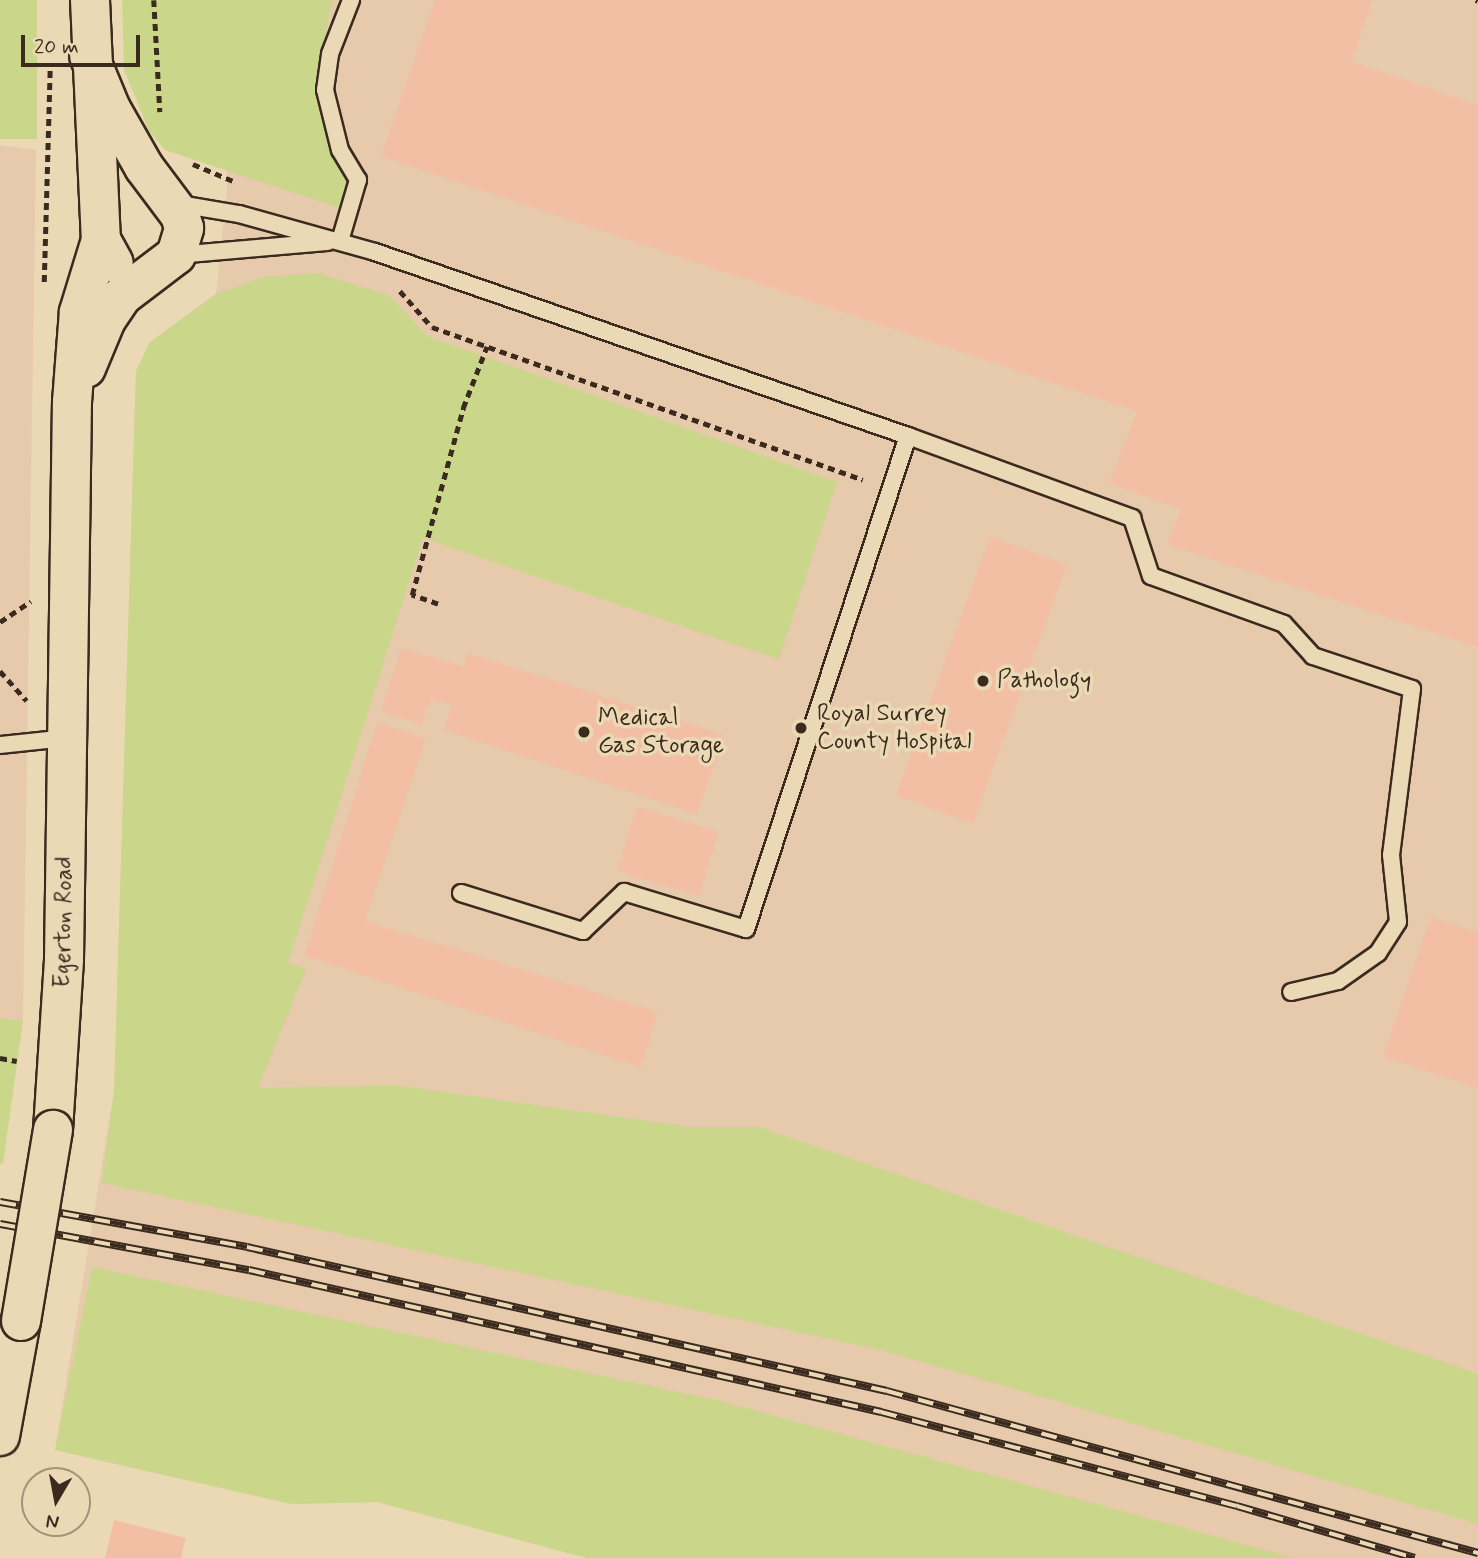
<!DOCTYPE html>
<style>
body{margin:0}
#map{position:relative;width:1478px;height:1558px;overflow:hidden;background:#ebd9b6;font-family:Mynerve,sans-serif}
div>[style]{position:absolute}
.built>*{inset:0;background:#e6caab}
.green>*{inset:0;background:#cad78a;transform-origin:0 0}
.building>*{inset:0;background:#f3bfa4;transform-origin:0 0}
.path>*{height:4.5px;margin-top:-2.25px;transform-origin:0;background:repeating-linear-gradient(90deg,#3b2a1e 0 7px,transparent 0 12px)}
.roads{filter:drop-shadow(2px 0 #3b2a1e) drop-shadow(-2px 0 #3b2a1e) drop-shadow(0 2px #3b2a1e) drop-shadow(0 -2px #3b2a1e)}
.lane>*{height:16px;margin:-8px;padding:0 8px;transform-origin:8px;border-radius:8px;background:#ebd9b6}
.secondary>*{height:38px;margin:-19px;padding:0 19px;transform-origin:19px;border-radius:19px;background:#ebd9b6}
.rail>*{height:8px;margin-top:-4px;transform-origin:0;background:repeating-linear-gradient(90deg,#ebd9b6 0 16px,#3b2a1e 0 32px);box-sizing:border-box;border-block:2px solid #3b2a1e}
.bridges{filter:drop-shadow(2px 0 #3b2a1e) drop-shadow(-2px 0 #3b2a1e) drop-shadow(0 2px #3b2a1e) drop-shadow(0 -2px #3b2a1e)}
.secondary-bridge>*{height:38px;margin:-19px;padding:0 19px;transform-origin:19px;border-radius:19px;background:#ebd9b6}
.dots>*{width:19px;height:19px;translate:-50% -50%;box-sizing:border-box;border:4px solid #ebd9b6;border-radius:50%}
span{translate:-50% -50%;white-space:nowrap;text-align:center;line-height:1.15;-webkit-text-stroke:7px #ebd9b6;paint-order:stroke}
.poi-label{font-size:24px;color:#3b2a1e}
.left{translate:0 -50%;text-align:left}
.street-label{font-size:24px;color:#3b2a1e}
.north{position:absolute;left:21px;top:1467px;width:70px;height:70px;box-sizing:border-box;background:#ebd9b6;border:2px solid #a59379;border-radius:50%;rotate:190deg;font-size:19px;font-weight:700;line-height:28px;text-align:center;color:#3b2a1e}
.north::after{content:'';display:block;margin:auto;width:24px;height:32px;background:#3b2a1e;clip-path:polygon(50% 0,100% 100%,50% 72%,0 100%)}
.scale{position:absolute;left:21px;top:35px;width:119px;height:32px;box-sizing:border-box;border:4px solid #3b2a1e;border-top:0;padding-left:9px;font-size:21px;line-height:24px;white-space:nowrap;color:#3b2a1e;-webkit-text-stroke:5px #ebd9b6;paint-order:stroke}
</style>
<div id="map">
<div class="built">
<div style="clip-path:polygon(168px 0,1478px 0,1478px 1558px,587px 1558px,377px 1502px,291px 1504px,55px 1450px,114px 1091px,136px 371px,150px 342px,216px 294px,227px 192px,227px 173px)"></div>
<div style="clip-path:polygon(0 145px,36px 150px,23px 1021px,0 1018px)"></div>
</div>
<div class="green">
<div style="left:0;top:0;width:37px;height:139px"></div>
<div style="clip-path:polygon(122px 0,332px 0,316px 89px,331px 155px,348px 183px,340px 208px,165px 150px,149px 131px,124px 70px)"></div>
<div style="clip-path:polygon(318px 273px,390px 296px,427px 336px,837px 482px,779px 659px,423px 538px,288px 963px,306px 969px,258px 1088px,394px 1085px,690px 1127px,759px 1127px,1478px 1374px,1478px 1524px,881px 1350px,102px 1183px,114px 1091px,136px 371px,150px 342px,216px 294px,264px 277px)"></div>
<div style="clip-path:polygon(0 1018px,23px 1021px,3px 1164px,0 1163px)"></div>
<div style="clip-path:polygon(92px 1267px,716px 1400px,1294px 1558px,587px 1558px,377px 1502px,291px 1504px,55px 1450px)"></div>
</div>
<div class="building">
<div style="clip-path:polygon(435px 0,1372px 0,1352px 62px,1478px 105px,1478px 647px,1167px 544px,1181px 509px,1109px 483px,1137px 411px,381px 156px)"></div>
<div style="left:990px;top:537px;width:82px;height:275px;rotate:20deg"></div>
<div style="clip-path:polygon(401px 648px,464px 667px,467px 653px,724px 735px,697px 814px,444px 730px,452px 705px,430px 699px,422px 724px,381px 711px)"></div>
<div style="clip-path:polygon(377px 723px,426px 738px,365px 921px,658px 1012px,641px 1067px,304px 956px)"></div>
<div style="left:637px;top:807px;width:85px;height:67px;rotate:17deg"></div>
<div style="clip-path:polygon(1431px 917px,1478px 933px,1478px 1088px,1383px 1056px)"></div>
<div style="clip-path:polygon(114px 1520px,186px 1538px,181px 1558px,105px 1558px)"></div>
</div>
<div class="path">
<div style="left:154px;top:0;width:112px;rotate:86.9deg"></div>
<div style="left:1476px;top:0;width:2px;rotate:27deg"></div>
<div style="left:193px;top:164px;width:43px;rotate:23deg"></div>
<div style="left:44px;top:282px;width:212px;rotate:-88.4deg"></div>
<div style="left:400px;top:291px;width:48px;rotate:48.4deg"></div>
<div style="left:432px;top:327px;width:457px;rotate:19.5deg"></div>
<div style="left:438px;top:604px;width:28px;rotate:-161deg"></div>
<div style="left:412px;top:595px;width:194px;rotate:-74.7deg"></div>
<div style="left:463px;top:408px;width:66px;rotate:-68.8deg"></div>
<div style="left:0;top:622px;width:37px;rotate:-34deg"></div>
<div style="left:0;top:671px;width:40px;rotate:48deg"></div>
<div style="left:0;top:1058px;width:17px;rotate:10deg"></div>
</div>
<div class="roads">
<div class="lane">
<div style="left:179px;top:204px;width:61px;rotate:9.5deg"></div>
<div style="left:239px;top:214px;width:141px;rotate:15.6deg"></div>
<div style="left:375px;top:252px;width:564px;rotate:19.05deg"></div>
<div style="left:908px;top:436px;width:239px;rotate:20.1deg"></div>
<div style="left:1132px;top:518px;width:61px;rotate:71.9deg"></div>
<div style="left:1151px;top:576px;width:141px;rotate:19.8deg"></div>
<div style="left:1284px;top:624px;width:43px;rotate:47.8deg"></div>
<div style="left:1313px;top:656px;width:104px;rotate:18.4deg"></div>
<div style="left:1412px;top:689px;width:167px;rotate:97.2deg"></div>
<div style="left:1391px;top:855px;width:67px;rotate:84deg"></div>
<div style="left:1398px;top:922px;width:37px;rotate:123deg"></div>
<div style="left:1378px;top:953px;width:49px;rotate:145deg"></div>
<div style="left:1338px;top:981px;width:48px;rotate:166.8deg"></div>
<div style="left:340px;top:241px;width:64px;rotate:-73.6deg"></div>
<div style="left:358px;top:180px;width:35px;rotate:-121deg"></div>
<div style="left:340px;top:150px;width:62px;rotate:-104deg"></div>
<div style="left:325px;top:90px;width:36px;rotate:-82deg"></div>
<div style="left:330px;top:54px;width:58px;rotate:-68.7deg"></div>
<div style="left:176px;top:255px;width:152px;rotate:-4.9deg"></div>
<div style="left:0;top:745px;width:67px;rotate:-6deg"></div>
<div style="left:461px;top:893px;width:128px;rotate:17.3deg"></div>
<div style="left:583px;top:931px;width:57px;rotate:-43.6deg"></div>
<div style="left:624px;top:892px;width:127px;rotate:16.9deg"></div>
<div style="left:746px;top:929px;width:519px;rotate:-71.81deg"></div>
</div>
<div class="secondary">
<div style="left:90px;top:0;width:240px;rotate:87.4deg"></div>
<div style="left:101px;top:240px;width:26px;rotate:61deg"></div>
<div style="left:86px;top:368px;width:52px;rotate:-67.4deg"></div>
<div style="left:106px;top:320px;width:29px;rotate:-56deg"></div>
<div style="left:122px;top:296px;width:68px;rotate:-37.2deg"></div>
<div style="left:176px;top:255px;width:28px;rotate:-73deg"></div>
<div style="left:184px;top:228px;width:14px;rotate:-107deg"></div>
<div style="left:180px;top:215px;width:60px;rotate:-126.9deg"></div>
<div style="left:144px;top:167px;width:67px;rotate:-119.6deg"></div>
<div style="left:111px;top:109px;width:57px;rotate:-112.5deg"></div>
<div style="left:53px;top:1130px;width:171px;rotate:-86.3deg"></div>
<div style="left:64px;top:959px;width:557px;rotate:-89.18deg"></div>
<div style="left:72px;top:402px;width:90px;rotate:-85.6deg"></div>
<div style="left:79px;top:312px;width:75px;rotate:-73deg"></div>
<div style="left:0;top:1436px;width:117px;rotate:-79.7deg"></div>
</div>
</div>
<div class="rail">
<div style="left:0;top:1202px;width:251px;rotate:10.3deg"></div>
<div style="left:247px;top:1247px;width:656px;rotate:12.68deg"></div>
<div style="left:887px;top:1391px;width:613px;rotate:15.33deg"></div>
<div style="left:0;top:1224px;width:253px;rotate:10.5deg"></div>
<div style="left:249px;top:1270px;width:648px;rotate:12.66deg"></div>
<div style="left:881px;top:1412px;width:368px;rotate:14.8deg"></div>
<div style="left:1237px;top:1506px;width:185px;rotate:16.3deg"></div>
</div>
<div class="bridges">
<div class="secondary-bridge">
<div style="left:21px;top:1321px;width:194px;rotate:-80.5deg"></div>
</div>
</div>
<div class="dots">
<div style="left:983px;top:681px;background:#3b2a1e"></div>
<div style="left:801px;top:728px;background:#3b2a1e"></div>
<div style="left:584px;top:732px;background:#3b2a1e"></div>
</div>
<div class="poi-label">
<span class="left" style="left:997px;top:681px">Pathology</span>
<span class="left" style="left:817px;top:728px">Royal Surrey<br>County Hospital</span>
<span class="left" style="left:598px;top:732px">Medical<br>Gas Storage</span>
</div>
<div class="street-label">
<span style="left:64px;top:922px;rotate:-89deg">Egerton Road</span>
</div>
<div class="north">N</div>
<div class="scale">20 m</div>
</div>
